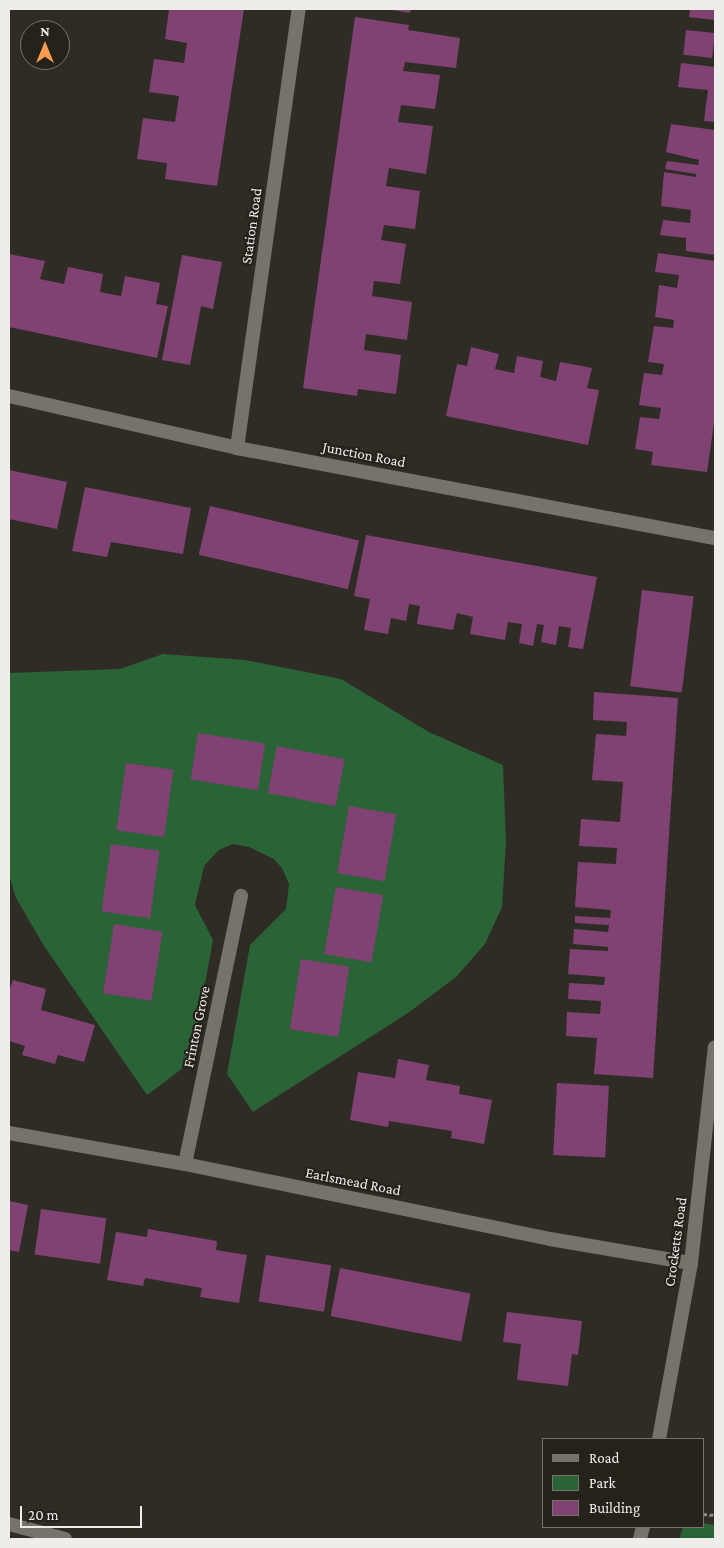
<!DOCTYPE html>
<style>
body{margin:0}
#map{position:relative;width:724px;height:1548px;overflow:hidden;background:#2f2c25;font-family:"Crimson Pro",serif}
div>[style]{position:absolute}
.green>*{inset:0;background:#2a6336}
.building>*{inset:0;background:#804273;transform-origin:0 0}
.path>*{height:3px;margin-top:-1.5px;transform-origin:0;background:repeating-linear-gradient(90deg,#8c8a84 0 4px,transparent 0 6.5px)}
.service>*{height:14px;margin:-7px;padding:0 7px;transform-origin:7px;border-radius:7px;background:#77736b}
.minor>*{height:14px;margin:-7px;padding:0 7px;transform-origin:7px;border-radius:7px;background:#77736b}
span{translate:-50% -50%;white-space:nowrap;text-align:center;line-height:1.15;-webkit-text-stroke:4.5px #25221c;paint-order:stroke}
.street-label{font-size:15px;color:#efede9}
.frame{position:absolute;inset:0;border:10px solid #efede9;pointer-events:none}
.legend{position:absolute;left:542px;top:1438px;width:162px;height:90px;box-sizing:border-box;background:#25221c;border:1px solid #76736e;margin:0;padding:6px 9px;list-style:none;font-size:15px;color:#efede9}
.legend li{display:flex;align-items:center;gap:10px;height:25px}
.legend b{width:25px;border:1px solid #76736e}
.north{position:absolute;left:20px;top:20px;width:50px;height:50px;box-sizing:border-box;background:#25221c;border:1px solid #76736e;border-radius:50%;rotate:0deg;font-size:14px;font-weight:700;line-height:20px;text-align:center;color:#efede9}
.north::after{content:'';display:block;margin:auto;width:18px;height:22px;background:#fc9d52;clip-path:polygon(50% 0,100% 100%,50% 72%,0 100%)}
.scale{position:absolute;left:20px;top:1506px;width:122px;height:22px;box-sizing:border-box;border:2px solid #efede9;border-top:0;padding-left:6px;font-size:15px;line-height:18px;white-space:nowrap;color:#efede9;-webkit-text-stroke:4px #25221c;paint-order:stroke}
</style>
<div id="map">
<div class="green">
<div style="clip-path:polygon(163px 654px,245px 660px,341px 679px,429px 732px,503px 765px,506px 842px,502px 907px,485px 944px,456px 977px,408px 1013px,253px 1112px,227px 1074px,250px 945px,286px 909px,289px 884px,282px 868px,274px 859px,249px 847px,233px 844px,219px 850px,204px 866px,195px 905px,213px 940px,191px 1062px,147px 1095px,44px 946px,16px 898px,9px 875px,9px 673px,120px 669px)"></div>
<div style="clip-path:polygon(703px 1523px,715px 1525px,715px 1539px,679px 1539px,683px 1527px,703px 1527px)"></div>
</div>
<div class="building">
<div style="clip-path:polygon(169px 9px,244px 9px,217px 186px,165px 179px,167px 163px,137px 159px,143px 118px,175px 122px,179px 96px,149px 92px,154px 59px,184px 63px,187px 43px,165px 39px)"></div>
<div style="clip-path:polygon(386px 9px,411px 9px,410px 13px)"></div>
<div style="clip-path:polygon(690px 9px,715px 9px,715px 20px,689px 17px)"></div>
<div style="clip-path:polygon(355px 17px,409px 25px,408px 30px,460px 38px,456px 68px,405px 62px,403px 71px,440px 75px,435px 109px,401px 105px,398px 122px,433px 126px,426px 174px,389px 168px,386px 186px,420px 191px,415px 229px,384px 225px,381px 240px,406px 244px,400px 284px,374px 281px,372px 296px,412px 302px,407px 340px,366px 334px,364px 350px,401px 355px,396px 394px,358px 389px,357px 396px,303px 388px)"></div>
<div style="left:686px;top:30px;width:29px;height:25px;rotate:6deg"></div>
<div style="clip-path:polygon(681px 63px,715px 67px,715px 122px,704px 121px,708px 90px,678px 87px)"></div>
<div style="clip-path:polygon(671px 124px,715px 130px,715px 255px,686px 251px,686px 238px,660px 235px,663px 220px,690px 223px,691px 210px,661px 206px,664px 172px,696px 177px,696px 174px,665px 169px,667px 161px,698px 165px,699px 160px,666px 152px)"></div>
<div style="clip-path:polygon(658px 253px,715px 261px,715px 416px,707px 472px,651px 465px,653px 452px,635px 449px,640px 417px,659px 419px,661px 408px,639px 405px,644px 373px,662px 375px,664px 364px,648px 362px,654px 326px,673px 328px,674px 320px,655px 317px,659px 285px,677px 288px,679px 275px,655px 272px)"></div>
<div style="clip-path:polygon(9px 254px,45px 261px,40px 279px,64px 284px,68px 267px,103px 274px,100px 292px,121px 296px,125px 276px,160px 283px,156px 304px,168px 306px,157px 358px,9px 327px)"></div>
<div style="clip-path:polygon(182px 255px,222px 262px,213px 309px,201px 306px,190px 365px,162px 360px)"></div>
<div style="clip-path:polygon(471px 347px,499px 354px,495px 369px,514px 373px,517px 356px,543px 361px,540px 377px,556px 381px,560px 362px,592px 368px,587px 388px,599px 390px,588px 445px,446px 416px,457px 364px,467px 366px)"></div>
<div style="clip-path:polygon(9px 470px,67px 482px,57px 529px,9px 519px)"></div>
<div style="clip-path:polygon(85px 487px,191px 508px,183px 554px,111px 542px,107px 557px,72px 551px)"></div>
<div style="left:210px;top:506px;width:153px;height:50px;rotate:13deg"></div>
<div style="clip-path:polygon(366px 535px,597px 577px,583px 649px,568px 647px,571px 628px,559px 626px,556px 645px,541px 642px,544px 625px,537px 624px,533px 646px,519px 643px,522px 624px,508px 622px,505px 640px,470px 634px,473px 617px,457px 613px,453px 630px,417px 624px,420px 606px,409px 604px,406px 621px,391px 618px,388px 634px,364px 630px,370px 599px,354px 596px)"></div>
<div style="left:642px;top:590px;width:52px;height:97px;rotate:7deg"></div>
<div style="clip-path:polygon(594px 692px,678px 698px,653px 1078px,594px 1074px,597px 1038px,566px 1036px,567px 1012px,600px 1014px,601px 1001px,568px 999px,569px 983px,604px 985px,605px 977px,568px 974px,570px 949px,608px 951px,608px 947px,573px 944px,574px 929px,608px 932px,609px 925px,575px 923px,575px 916px,610px 918px,611px 910px,575px 907px,578px 862px,616px 864px,617px 848px,579px 846px,581px 819px,620px 822px,623px 782px,592px 780px,596px 734px,626px 736px,627px 722px,593px 720px)"></div>
<div style="left:198px;top:733px;width:68px;height:47px;rotate:9deg"></div>
<div style="left:277px;top:746px;width:69px;height:48px;rotate:11deg"></div>
<div style="left:126px;top:763px;width:48px;height:68px;rotate:8deg"></div>
<div style="left:349px;top:806px;width:48px;height:68px;rotate:10deg"></div>
<div style="left:111px;top:844px;width:49px;height:68px;rotate:8deg"></div>
<div style="left:336px;top:887px;width:48px;height:68px;rotate:10deg"></div>
<div style="left:114px;top:924px;width:49px;height:70px;rotate:9deg"></div>
<div style="left:301px;top:959px;width:49px;height:71px;rotate:9deg"></div>
<div style="clip-path:polygon(13px 980px,46px 989px,41px 1010px,95px 1025px,84px 1062px,58px 1055px,55px 1064px,22px 1055px,25px 1046px,9px 1041px,9px 991px)"></div>
<div style="clip-path:polygon(398px 1059px,429px 1065px,426px 1080px,460px 1086px,459px 1094px,492px 1100px,484px 1144px,451px 1138px,452px 1131px,389px 1121px,388px 1127px,350px 1120px,358px 1072px,395px 1078px)"></div>
<div style="left:557px;top:1083px;width:52px;height:72px;rotate:3deg"></div>
<div style="clip-path:polygon(9px 1201px,28px 1205px,19px 1252px,9px 1250px)"></div>
<div style="left:41px;top:1209px;width:66px;height:46px;rotate:8deg"></div>
<div style="clip-path:polygon(148px 1229px,217px 1241px,216px 1250px,247px 1255px,239px 1303px,200px 1297px,202px 1288px,145px 1278px,143px 1286px,107px 1280px,116px 1232px,147px 1237px)"></div>
<div style="left:266px;top:1255px;width:66px;height:47px;rotate:9deg"></div>
<div style="left:340px;top:1268px;width:133px;height:49px;rotate:11deg"></div>
<div style="clip-path:polygon(507px 1312px,582px 1321px,578px 1355px,572px 1354px,568px 1386px,517px 1380px,521px 1344px,503px 1342px)"></div>
</div>
<div class="path">
<div style="left:703px;top:1514px;width:12px;rotate:5deg"></div>
</div>
<div class="service">
<div style="left:9px;top:1524px;width:58px;rotate:15deg"></div>
</div>
<div class="minor">
<div style="left:9px;top:396px;width:234px;rotate:12.8deg"></div>
<div style="left:237px;top:448px;width:486px;rotate:10.7deg"></div>
<div style="left:237px;top:448px;width:443px;rotate:-82deg"></div>
<div style="left:9px;top:1133px;width:179px;rotate:10deg"></div>
<div style="left:185px;top:1164px;width:373px;rotate:11.6deg"></div>
<div style="left:550px;top:1239px;width:143px;rotate:9.7deg"></div>
<div style="left:185px;top:1164px;width:274px;rotate:-78.2deg"></div>
<div style="left:659px;top:1439px;width:179px;rotate:-79.7deg"></div>
<div style="left:691px;top:1263px;width:217px;rotate:-83.7deg"></div>
<div style="left:640px;top:1539px;width:12px;rotate:-76deg"></div>
</div>
<div class="street-label">
<span style="left:252px;top:226px;rotate:-82deg">Station Road</span>
<span style="left:364px;top:455px;rotate:11deg">Junction Road</span>
<span style="left:197px;top:1027px;rotate:-78deg">Frinton Grove</span>
<span style="left:353px;top:1182px;rotate:11deg">Earlsmead Road</span>
<span style="left:676px;top:1242px;rotate:-82deg">Crocketts Road</span>
</div>
<div class="frame"></div>
<ul class="legend">
<li><b style="height:6px;background:#77736b"></b>Road</li>
<li><b style="height:14px;background:#2a6336"></b>Park</li>
<li><b style="height:14px;background:#804273"></b>Building</li>
</ul>
<div class="north">N</div>
<div class="scale">20 m</div>
</div>
